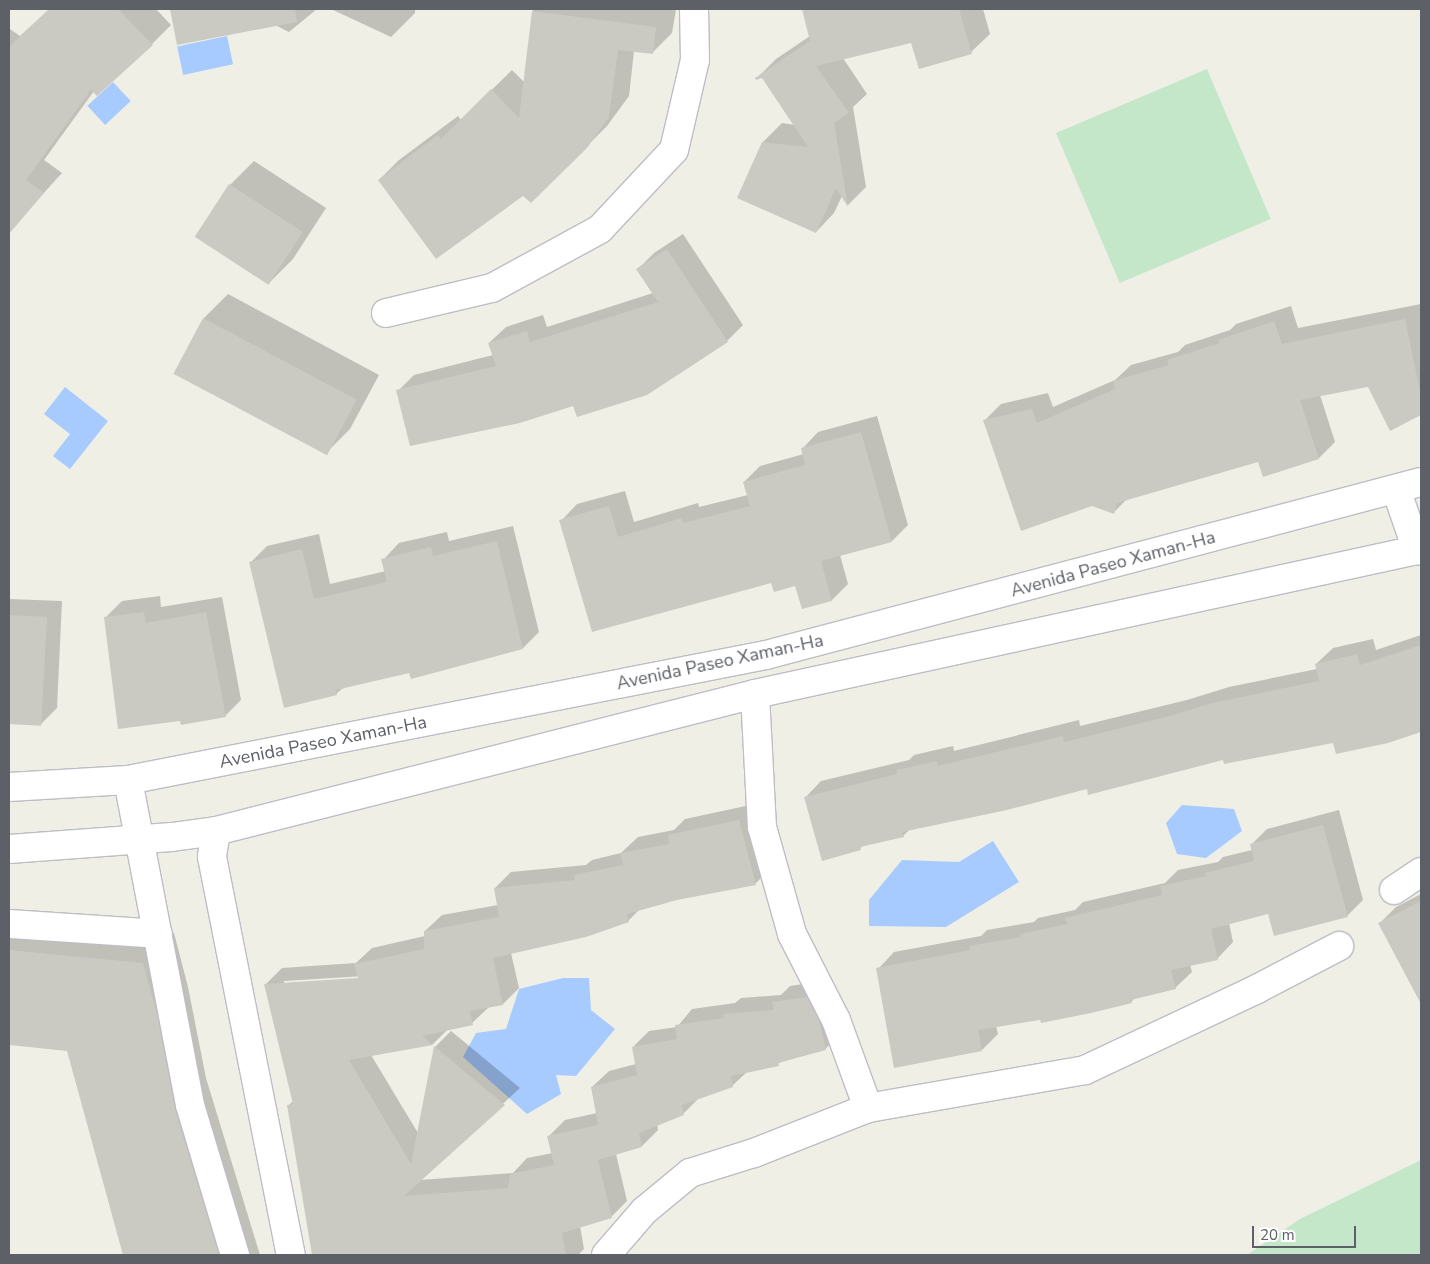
<!DOCTYPE html>
<style>
body{margin:0}
#map{position:relative;width:1430px;height:1264px;overflow:hidden;background:#f0efe6;font-family:"Nunito Sans",sans-serif}
div>[style]{position:absolute}
.green>*{inset:0;background:#c3e7c8;transform-origin:0 0}
.water>*{inset:0;background:#a7cbff;transform-origin:0 0}
.shadow>*{inset:0;background:#0003}
.building>*{inset:0;background:#cbcac2;transform-origin:0 0}
.roads{filter:drop-shadow(1px 0 #bdbec5) drop-shadow(-1px 0 #bdbec5) drop-shadow(0 1px #bdbec5) drop-shadow(0 -1px #bdbec5)}
.minor>*{height:28px;margin:-14px;padding:0 14px;transform-origin:14px;border-radius:14px;background:#fff}
.secondary>*{height:28px;margin:-14px;padding:0 14px;transform-origin:14px;border-radius:14px;background:#fff}
span{translate:-50% -50%;white-space:nowrap;text-align:center;line-height:1.15;-webkit-text-stroke:5px #fff;paint-order:stroke}
.street-label{font-size:18px;color:#5d6067}
.frame{position:absolute;inset:0;border:10px solid #5d6067;pointer-events:none}
.scale{position:absolute;left:1252px;top:1226px;width:104px;height:22px;box-sizing:border-box;border:2px solid #5d6067;border-top:0;padding-left:6px;font-size:15px;line-height:18px;white-space:nowrap;color:#5d6067;-webkit-text-stroke:4px #fff;paint-order:stroke}
</style>
<div id="map">
<div class="green">
<div style="left:1207px;top:69px;width:163px;height:164px;rotate:67deg"></div>
<div style="clip-path:polygon(1421px 1160px,1421px 1255px,1247px 1255px,1300px 1219px)"></div>
</div>
<div class="water">
<div style="left:227px;top:36px;width:29px;height:51px;rotate:78deg"></div>
<div style="left:113px;top:82px;width:26px;height:35px;rotate:47deg"></div>
<div style="clip-path:polygon(65px 387px,108px 421px,70px 469px,53px 456px,70px 434px,44px 414px)"></div>
<div style="clip-path:polygon(1182px 805px,1234px 809px,1242px 831px,1206px 858px,1177px 854px,1166px 823px)"></div>
<div style="clip-path:polygon(993px 841px,1019px 882px,946px 927px,869px 926px,869px 900px,902px 860px,959px 862px)"></div>
<div style="clip-path:polygon(563px 978px,589px 978px,591px 1010px,615px 1029px,576px 1076px,556px 1075px,561px 1094px,527px 1114px,463px 1057px,476px 1033px,506px 1029px,519px 989px)"></div>
</div>
<div class="shadow">
<div style="clip-path:polygon(50px 9px,156px 9px,171px 25px,152px 44px,94px 91px,44px 160px,62px 173px,11px 229px,9px 227px,9px 30px,10px 29px,20px 36px)"></div>
<div style="clip-path:polygon(171px 9px,317px 9px,289px 32px,275px 25px,178px 44px)"></div>
<div style="clip-path:polygon(331px 9px,415px 9px,415px 13px,391px 37px)"></div>
<div style="clip-path:polygon(533px 9px,676px 9px,672px 33px,652px 53px,634px 51px,629px 96px,607px 126px,531px 202px,523px 194px,379px 180px,399px 160px,458px 116px,461px 120px,512px 70px,525px 83px)"></div>
<div style="clip-path:polygon(803px 9px,905px 9px,905px 12px,908px 9px,983px 9px,990px 34px,971px 52px,912px 42px,843px 58px,867px 94px,853px 107px,866px 187px,848px 205px,842px 196px,834px 213px,816px 232px,763px 142px,782px 123px,795px 125px,763px 77px,757px 78px,776px 59px,810px 36px)"></div>
<div style="clip-path:polygon(254px 161px,326px 208px,293px 259px,269px 283px,230px 185px)"></div>
<div style="clip-path:polygon(683px 234px,743px 325px,727px 341px,574px 405px,398px 391px,414px 375px,493px 355px,489px 343px,506px 327px,543px 315px,547px 327px,653px 293px,638px 269px,654px 253px)"></div>
<div style="clip-path:polygon(228px 294px,379px 375px,350px 429px,326px 453px,175px 372px,204px 318px)"></div>
<div style="clip-path:polygon(1421px 304px,1421px 414px,1391px 429px,1369px 385px,1320px 395px,1335px 442px,1319px 458px,1264px 476px,1259px 460px,1127px 499px,1113px 513px,985px 420px,1001px 404px,1048px 393px,1053px 407px,1115px 380px,1131px 365px,1178px 352px,1185px 345px,1230px 330px,1236px 324px,1291px 306px,1298px 328px)"></div>
<div style="clip-path:polygon(877px 416px,908px 525px,892px 541px,840px 555px,848px 584px,832px 600px,803px 608px,796px 584px,772px 581px,593px 631px,561px 521px,577px 504px,625px 491px,634px 522px,698px 503px,699px 507px,748px 495px,744px 482px,760px 466px,804px 454px,802px 449px,818px 432px)"></div>
<div style="clip-path:polygon(513px 526px,539px 632px,523px 648px,344px 687px,336px 694px,251px 562px,267px 546px,319px 534px,330px 584px,386px 571px,383px 560px,399px 543px,447px 532px,449px 541px)"></div>
<div style="clip-path:polygon(160px 596px,161px 607px,222px 597px,241px 700px,225px 716px,106px 617px,122px 601px)"></div>
<div style="clip-path:polygon(9px 599px,62px 601px,57px 708px,41px 724px,9px 723px)"></div>
<div style="clip-path:polygon(1421px 635px,1421px 731px,1387px 742px,1334px 741px,1224px 759px,1088px 788px,909px 830px,903px 836px,863px 846px,860px 848px,805px 798px,821px 781px,909px 760px,914px 755px,953px 746px,954px 751px,1079px 720px,1080px 726px,1187px 700px,1229px 687px,1317px 669px,1316px 664px,1333px 648px,1373px 639px,1376px 650px)"></div>
<div style="clip-path:polygon(evenodd,755px 804px,772px 867px,756px 883px,677px 899px,640px 909px,628px 921px,511px 953px,519px 988px,503px 1004px,489px 1007px,472px 1023px,448px 1029px,433px 1044px,371px 1055px,418px 1133px,435px 1047px,451px 1031px,520px 1088px,420px 1180px,513px 1173px,527px 1158px,553px 1153px,549px 1136px,565px 1120px,597px 1113px,592px 1087px,609px 1071px,636px 1064px,633px 1047px,649px 1031px,677px 1027px,692px 1009px,735px 1003px,741px 998px,781px 995px,790px 986px,823px 981px,842px 1033px,825px 1049px,782px 1061px,778px 1064px,748px 1071px,732px 1086px,700px 1097px,683px 1114px,657px 1124px,658px 1130px,642px 1146px,616px 1154px,627px 1201px,611px 1217px,580px 1226px,584px 1249px,578px 1255px,524px 1255px,524px 1249px,502px 1255px,313px 1255px,288px 1106px,294px 1100px,266px 984px,282px 968px,356px 963px,372px 948px,425px 936px,425px 931px,442px 915px,498px 905px,495px 888px,511px 872px,586px 865px,592px 860px,621px 853px,638px 837px,674px 830px,685px 819px,755px 804px,364px 976px,364px 979px,284px 984px,284px 981px,364px 976px)"></div>
<div style="clip-path:polygon(1339px 810px,1363px 900px,1347px 916px,1269px 913px,1229px 923px,1233px 942px,1217px 959px,1190px 965px,1192px 972px,1175px 988px,1135px 998px,1131px 1002px,996px 1026px,998px 1034px,982px 1050px,878px 969px,894px 952px,981px 936px,987px 930px,1034px 922px,1038px 918px,1075px 910px,1083px 902px,1165px 883px,1178px 870px,1218px 862px,1223px 857px,1252px 850px,1251px 845px,1267px 829px)"></div>
<div style="clip-path:polygon(1421px 894px,1421px 1002px,1380px 923px,1396px 907px)"></div>
<div style="clip-path:polygon(9px 916px,174px 933px,188px 987px,206px 1078px,260px 1255px,124px 1255px,68px 1050px,9px 1044px)"></div>
</div>
<div class="building">
<div style="clip-path:polygon(49px 9px,118px 9px,153px 45px,97px 96px,91px 90px,26px 180px,44px 193px,9px 234px,9px 47px)"></div>
<div style="clip-path:polygon(170px 9px,295px 9px,297px 22px,177px 45px)"></div>
<div style="clip-path:polygon(802px 9px,959px 9px,972px 54px,919px 69px,911px 43px,816px 66px,849px 113px,834px 123px,848px 207px,836px 188px,816px 233px,737px 198px,762px 142px,808px 147px,762px 78px,756px 80px,755px 78px,810px 41px)"></div>
<div style="clip-path:polygon(532px 11px,656px 27px,653px 54px,618px 50px,609px 117px,587px 148px,531px 203px,523px 196px,436px 259px,378px 180px,438px 135px,441px 139px,491px 89px,519px 118px)"></div>
<div style="left:229px;top:184px;width:88px;height:63px;rotate:33deg"></div>
<div style="clip-path:polygon(667px 249px,728px 342px,647px 395px,577px 417px,573px 406px,520px 423px,410px 446px,396px 390px,496px 366px,488px 343px,527px 331px,530px 342px,658px 302px,636px 269px)"></div>
<div style="left:203px;top:318px;width:174px;height:63px;rotate:28deg"></div>
<div style="clip-path:polygon(1405px 319px,1421px 396px,1421px 415px,1390px 431px,1368px 387px,1300px 400px,1319px 459px,1263px 477px,1258px 462px,1117px 503px,1114px 514px,1092px 506px,1021px 531px,983px 420px,1032px 409px,1037px 423px,1115px 389px,1113px 381px,1169px 365px,1167px 360px,1220px 343px,1218px 340px,1274px 321px,1282px 344px)"></div>
<div style="clip-path:polygon(861px 432px,892px 542px,821px 561px,832px 601px,802px 609px,795px 586px,774px 592px,771px 583px,592px 632px,559px 520px,609px 506px,618px 537px,682px 518px,683px 523px,750px 506px,743px 482px,805px 465px,801px 448px)"></div>
<div style="clip-path:polygon(497px 541px,523px 649px,411px 679px,409px 673px,336px 690px,337px 695px,284px 708px,249px 562px,302px 549px,314px 599px,387px 582px,381px 559px,431px 547px,433px 556px)"></div>
<div style="clip-path:polygon(144px 612px,146px 623px,206px 612px,226px 717px,181px 725px,180px 721px,118px 729px,104px 617px)"></div>
<div style="left:9px;top:615px;width:38px;height:109px;rotate:3deg"></div>
<div style="clip-path:polygon(1421px 645px,1421px 732px,1388px 743px,1336px 754px,1333px 743px,1224px 764px,1223px 760px,1088px 795px,1087px 789px,1007px 810px,902px 832px,904px 837px,860px 847px,861px 850px,822px 861px,804px 797px,897px 774px,897px 770px,937px 761px,938px 766px,1063px 736px,1064px 742px,1170px 716px,1212px 703px,1319px 681px,1315px 664px,1357px 654px,1360px 665px)"></div>
<div style="clip-path:polygon(739px 820px,756px 885px,677px 900px,627px 914px,629px 922px,586px 937px,493px 958px,503px 1005px,470px 1011px,473px 1025px,422px 1036px,433px 1045px,349px 1060px,411px 1164px,434px 1046px,505px 1105px,404px 1196px,508px 1188px,510px 1174px,554px 1165px,547px 1136px,598px 1125px,591px 1087px,637px 1075px,632px 1047px,677px 1039px,675px 1025px,724px 1018px,723px 1014px,774px 1010px,772px 1002px,807px 997px,819px 1020px,826px 1050px,778px 1063px,779px 1066px,731px 1076px,733px 1087px,682px 1105px,684px 1115px,639px 1133px,642px 1147px,598px 1160px,612px 1218px,562px 1233px,566px 1255px,312px 1255px,287px 1105px,293px 1104px,264px 984px,358px 978px,354px 964px,424px 949px,424px 931px,499px 917px,494px 888px,575px 880px,574px 875px,623px 865px,620px 853px,669px 844px,668px 835px)"></div>
<div style="clip-path:polygon(1323px 825px,1348px 917px,1274px 936px,1268px 914px,1211px 929px,1218px 960px,1171px 970px,1176px 989px,1131px 1000px,1132px 1003px,1091px 1013px,1041px 1023px,1040px 1020px,978px 1030px,982px 1051px,894px 1068px,876px 968px,970px 950px,969px 946px,1021px 937px,1020px 934px,1067px 924px,1065px 918px,1162px 895px,1160px 886px,1206px 876px,1205px 873px,1254px 861px,1250px 844px)"></div>
<div style="clip-path:polygon(1421px 901px,1421px 1004px,1378px 923px)"></div>
<div style="clip-path:polygon(9px 950px,143px 963px,158px 1018px,175px 1109px,219px 1255px,123px 1255px,67px 1051px,9px 1045px)"></div>
</div>
<div class="roads">
<div class="minor">
<div style="left:386px;top:313px;width:109px;rotate:-13.3deg"></div>
<div style="left:492px;top:288px;width:123px;rotate:-28.6deg"></div>
<div style="left:600px;top:229px;width:108px;rotate:-46.9deg"></div>
<div style="left:674px;top:150px;width:92px;rotate:-76.9deg"></div>
<div style="left:695px;top:60px;width:51px;rotate:-91.1deg"></div>
<div style="left:755px;top:694px;width:133px;rotate:87deg"></div>
<div style="left:762px;top:827px;width:111px;rotate:74.3deg"></div>
<div style="left:792px;top:934px;width:97px;rotate:62.9deg"></div>
<div style="left:836px;top:1020px;width:94px;rotate:70deg"></div>
<div style="left:128px;top:780px;width:331px;rotate:79.2deg"></div>
<div style="left:190px;top:1105px;width:157px;rotate:73.3deg"></div>
<div style="left:216px;top:831px;width:26px;rotate:99deg"></div>
<div style="left:212px;top:857px;width:406px;rotate:78.8deg"></div>
<div style="left:1394px;top:890px;width:32px;rotate:-34deg"></div>
<div style="left:9px;top:924px;width:149px;rotate:3.8deg"></div>
<div style="left:606px;top:1255px;width:58px;rotate:-49.2deg"></div>
<div style="left:644px;top:1211px;width:60px;rotate:-39.6deg"></div>
<div style="left:690px;top:1173px;width:67px;rotate:-17.4deg"></div>
<div style="left:754px;top:1153px;width:123px;rotate:-21.5deg"></div>
<div style="left:868px;top:1108px;width:220px;rotate:-9.9deg"></div>
<div style="left:1085px;top:1070px;width:188px;rotate:-25.2deg"></div>
<div style="left:1255px;top:990px;width:95px;rotate:-27.6deg"></div>
</div>
<div class="secondary">
<div style="left:1396px;top:489px;width:65px;rotate:71deg"></div>
<div style="left:9px;top:787px;width:119px;rotate:-3.4deg"></div>
<div style="left:128px;top:780px;width:650px;rotate:-11.09deg"></div>
<div style="left:766px;top:655px;width:677px;rotate:-14.8deg"></div>
<div style="left:9px;top:849px;width:163px;rotate:-4.2deg"></div>
<div style="left:172px;top:837px;width:44px;rotate:-7.8deg"></div>
<div style="left:216px;top:831px;width:556px;rotate:-14.26deg"></div>
<div style="left:755px;top:694px;width:682px;rotate:-12.28deg"></div>
</div>
</div>
<div class="street-label">
<span style="left:1113px;top:564px;rotate:-15deg">Avenida Paseo Xaman-Ha</span>
<span style="left:720px;top:662px;rotate:-12deg">Avenida Paseo Xaman-Ha</span>
<span style="left:323px;top:742px;rotate:-11deg">Avenida Paseo Xaman-Ha</span>
</div>
<div class="frame"></div>
<div class="scale">20 m</div>
</div>
